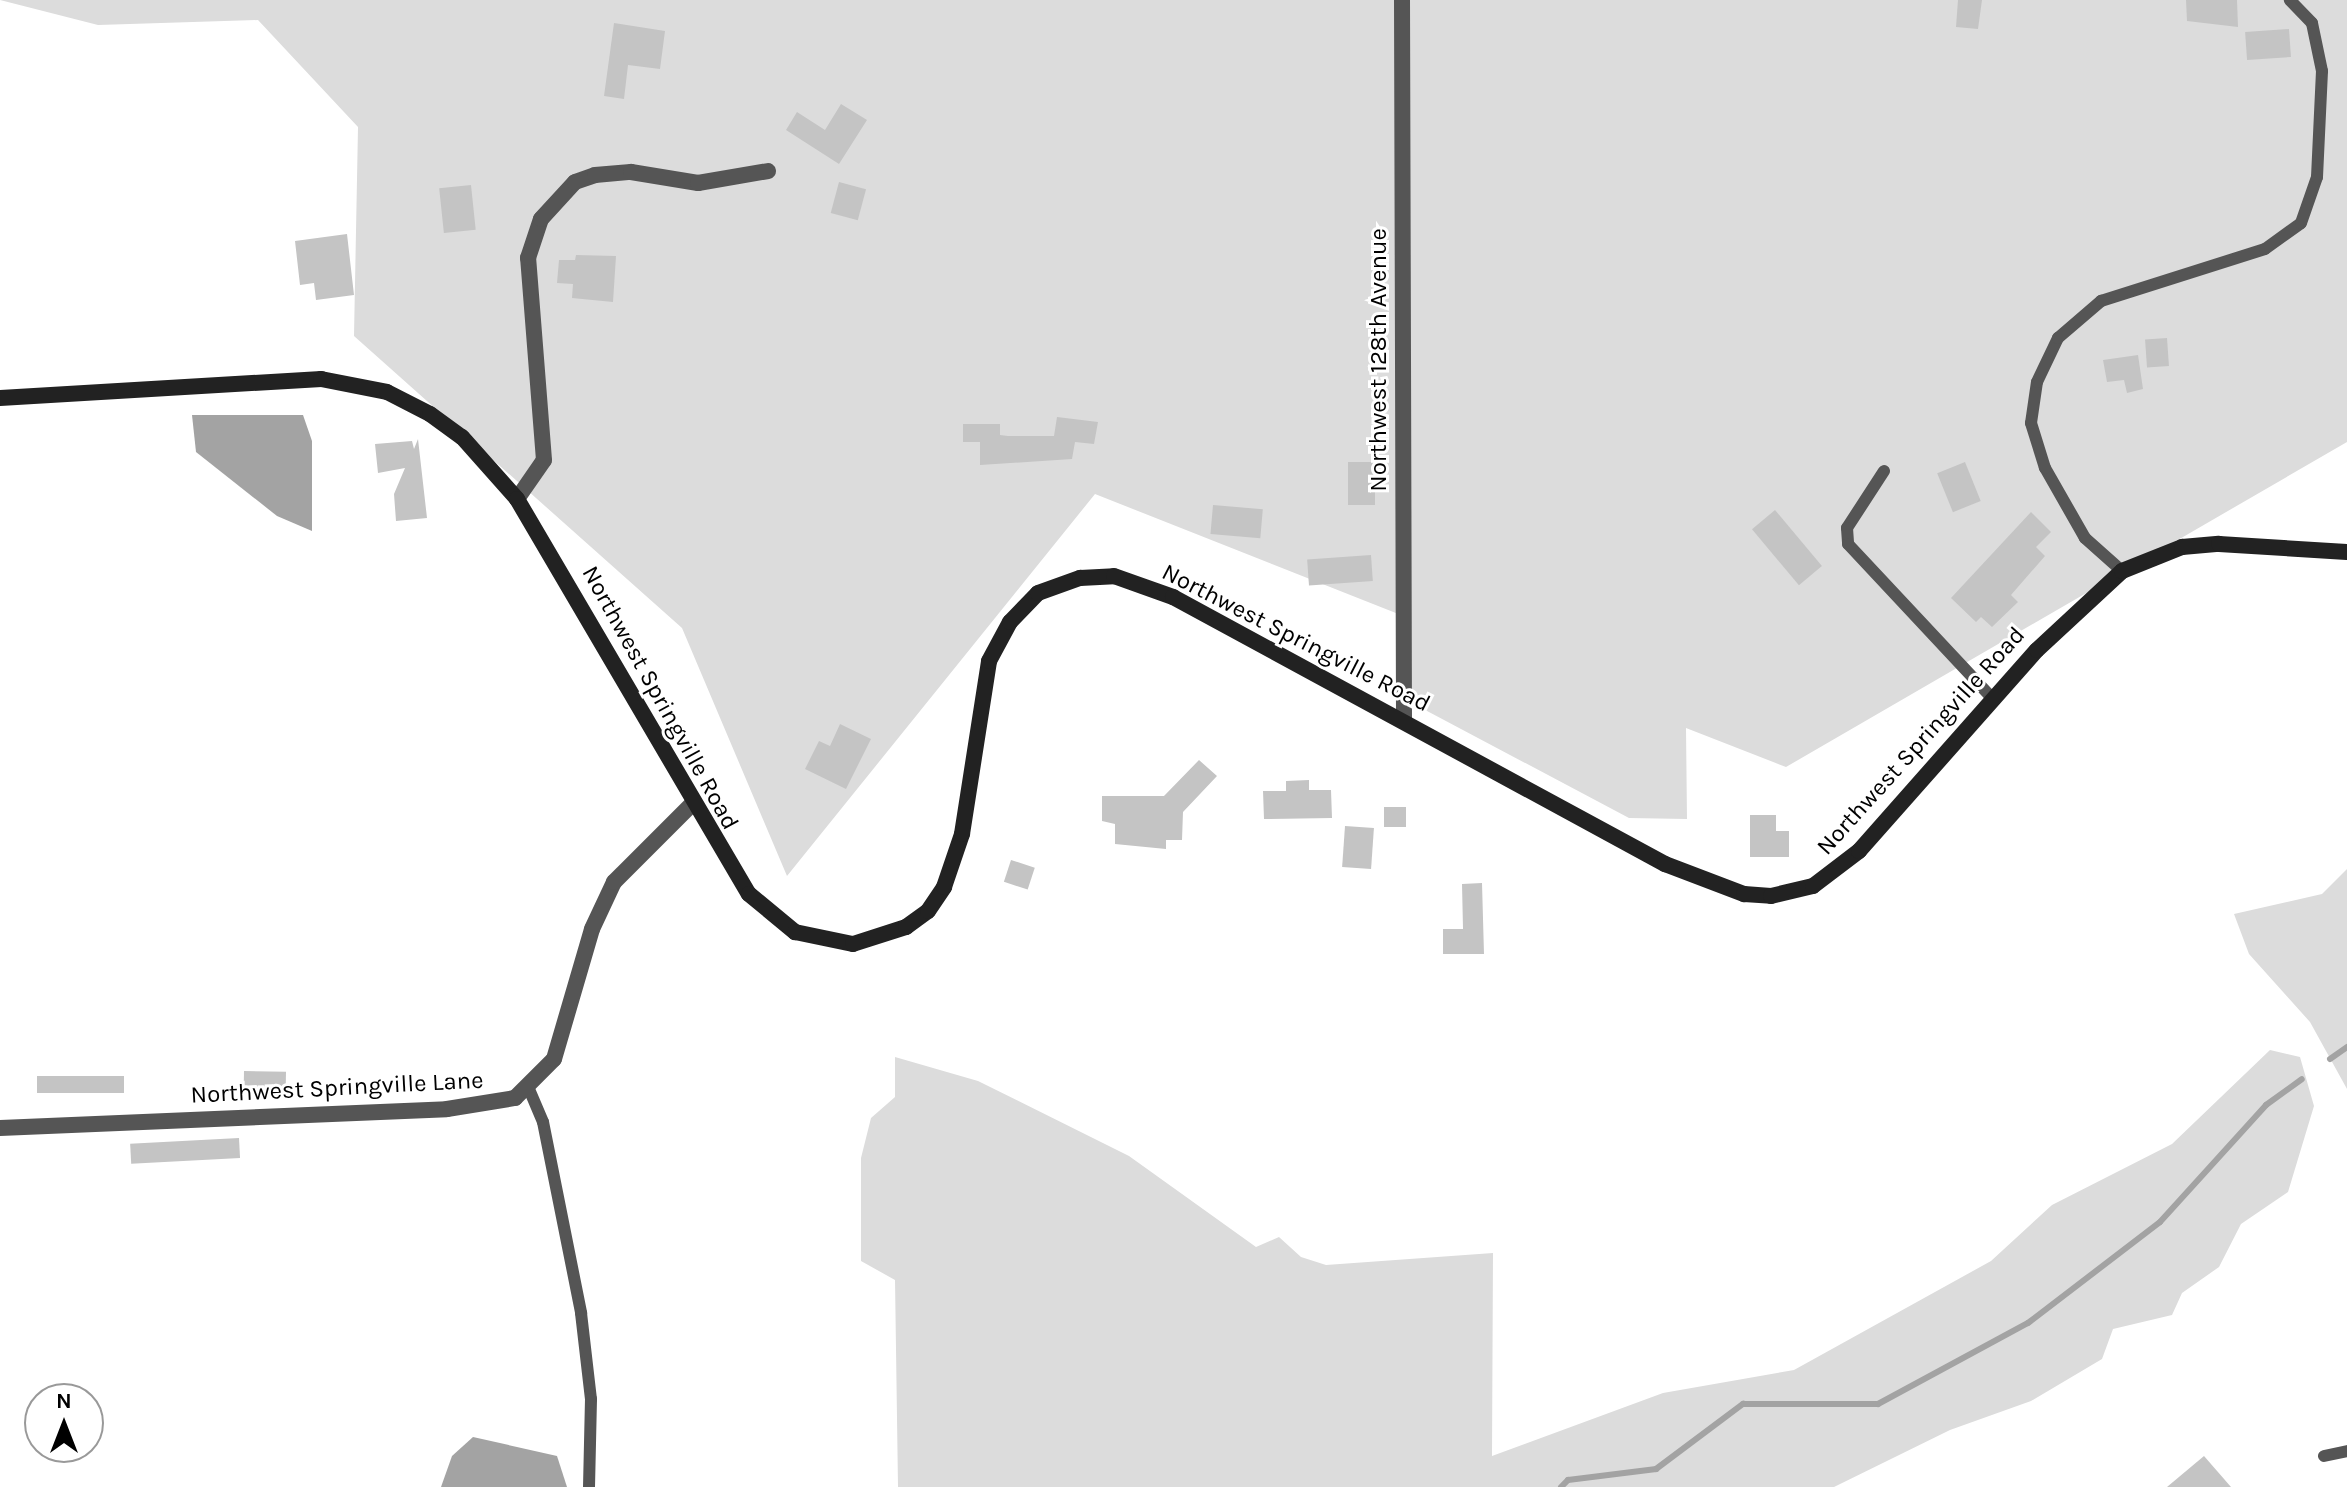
<!DOCTYPE html>
<style>
body{margin:0}
#map{position:relative;width:2347px;height:1487px;overflow:hidden;background:#fff;font-family:Karla,sans-serif}
div>[style]{position:absolute}
.green>*{inset:0;background:#dcdcdc}
.water>*{inset:0;background:#a3a3a3}
.stream>*{height:6px;margin:-3px;padding:0 3px;transform-origin:3px;border-radius:3px;background:#a3a3a3}
.building>*{inset:0;background:#c4c4c4;transform-origin:0 0}
.lane>*{height:12px;margin:-6px;padding:0 6px;transform-origin:6px;border-radius:6px;background:#555}
.street>*{height:16px;margin:-8px;padding:0 8px;transform-origin:8px;border-radius:8px;background:#555}
.secondary>*{height:16px;margin:-8px;padding:0 8px;transform-origin:8px;border-radius:8px;background:#222}
span{translate:-50% -50%;white-space:nowrap;text-align:center;line-height:1.15;-webkit-text-stroke:6px #fff;paint-order:stroke}
.street-label{font-size:24px;color:#000}
.north{position:absolute;left:24px;top:1383px;width:80px;height:80px;box-sizing:border-box;background:#fff;border:2px solid #999;border-radius:50%;rotate:0deg;font-size:22px;font-weight:700;line-height:32px;text-align:center;color:#000}
.north::after{content:'';display:block;margin:auto;width:28px;height:36px;background:#000;clip-path:polygon(50% 0,100% 100%,50% 72%,0 100%)}
</style>
<div id="map">
<div class="green">
<div style="clip-path:polygon(0 0,2347px 0,2347px 442px,1786px 767px,1686px 728px,1687px 819px,1629px 818px,1412px 703px,1411px 619px,1095px 494px,787px 876px,682px 628px,354px 336px,358px 127px,258px 20px,98px 25px)"></div>
<div style="clip-path:polygon(2347px 869px,2347px 1089px,2310px 1022px,2249px 954px,2234px 914px,2322px 894px)"></div>
<div style="clip-path:polygon(2270px 1050px,2300px 1057px,2314px 1106px,2288px 1192px,2241px 1224px,2219px 1267px,2182px 1293px,2172px 1315px,2113px 1329px,2102px 1359px,2031px 1401px,1950px 1430px,1834px 1487px,898px 1487px,895px 1280px,861px 1261px,861px 1158px,871px 1118px,895px 1097px,895px 1057px,978px 1081px,1129px 1156px,1256px 1247px,1279px 1237px,1301px 1257px,1326px 1265px,1493px 1253px,1492px 1456px,1663px 1393px,1794px 1370px,1991px 1261px,2052px 1205px,2172px 1144px)"></div>
</div>
<div class="water">
<div style="clip-path:polygon(192px 415px,303px 415px,312px 441px,312px 531px,277px 516px,196px 452px)"></div>
<div style="clip-path:polygon(473px 1437px,557px 1456px,567px 1487px,441px 1487px,452px 1456px)"></div>
</div>
<div class="stream">
<div style="left:2330px;top:1059px;width:21px;rotate:-35deg"></div>
<div style="left:1561px;top:1487px;width:10px;rotate:-45deg"></div>
<div style="left:1568px;top:1480px;width:89px;rotate:-7.1deg"></div>
<div style="left:1656px;top:1469px;width:109px;rotate:-36.8deg"></div>
<div style="left:1743px;top:1404px;width:135px"></div>
<div style="left:1878px;top:1404px;width:170px;rotate:-28.4deg"></div>
<div style="left:2028px;top:1323px;width:166px;rotate:-37.4deg"></div>
<div style="left:2160px;top:1222px;width:158px;rotate:-47.8deg"></div>
<div style="left:2266px;top:1105px;width:44px;rotate:-35.8deg"></div>
</div>
<div class="building">
<div style="clip-path:polygon(1958px 0,1982px 0,1978px 29px,1956px 27px)"></div>
<div style="clip-path:polygon(2186px 0,2237px 0,2238px 27px,2187px 21px)"></div>
<div style="clip-path:polygon(614px 23px,665px 31px,660px 69px,628px 65px,624px 99px,604px 96px)"></div>
<div style="left:2289px;top:29px;width:28px;height:44px;rotate:86deg"></div>
<div style="clip-path:polygon(841px 104px,867px 120px,839px 164px,786px 130px,797px 112px,825px 130px)"></div>
<div style="left:839px;top:182px;width:28px;height:32px;rotate:15deg"></div>
<div style="left:471px;top:185px;width:45px;height:32px;rotate:84deg"></div>
<div style="clip-path:polygon(347px 234px,354px 295px,316px 300px,314px 283px,300px 285px,295px 241px)"></div>
<div style="clip-path:polygon(576px 255px,616px 256px,613px 302px,572px 298px,573px 284px,557px 283px,559px 260px,575px 260px)"></div>
<div style="left:2167px;top:338px;width:28px;height:22px;rotate:86deg"></div>
<div style="clip-path:polygon(2138px 355px,2143px 389px,2127px 393px,2124px 380px,2107px 382px,2103px 360px)"></div>
<div style="clip-path:polygon(1057px 417px,1098px 422px,1094px 444px,1075px 442px,1072px 459px,980px 465px,980px 442px,963px 442px,963px 424px,1000px 424px,1000px 435px,1008px 436px,1054px 436px)"></div>
<div style="clip-path:polygon(418px 439px,427px 518px,396px 521px,394px 494px,405px 468px,378px 473px,375px 444px,412px 441px,414px 449px)"></div>
<div style="left:1348px;top:462px;width:27px;height:43px"></div>
<div style="left:1965px;top:462px;width:42px;height:30px;rotate:68deg"></div>
<div style="left:1213px;top:505px;width:50px;height:29px;rotate:5deg"></div>
<div style="left:1775px;top:510px;width:73px;height:30px;rotate:50deg"></div>
<div style="clip-path:polygon(2031px 512px,2051px 532px,2036px 547px,2045px 556px,2011px 595px,2018px 602px,1992px 627px,1981px 617px,1976px 622px,1951px 598px)"></div>
<div style="left:1371px;top:555px;width:26px;height:64px;rotate:86deg"></div>
<div style="clip-path:polygon(840px 724px,871px 739px,846px 789px,805px 769px,819px 741px,830px 746px)"></div>
<div style="clip-path:polygon(1199px 760px,1217px 776px,1183px 812px,1182px 840px,1166px 840px,1166px 849px,1115px 844px,1115px 824px,1102px 821px,1102px 796px,1164px 796px)"></div>
<div style="clip-path:polygon(1309px 780px,1309px 790px,1331px 790px,1332px 818px,1264px 819px,1263px 791px,1286px 791px,1286px 781px)"></div>
<div style="left:1384px;top:807px;width:22px;height:20px"></div>
<div style="clip-path:polygon(1750px 815px,1776px 815px,1776px 831px,1789px 831px,1789px 857px,1750px 857px)"></div>
<div style="left:1345px;top:826px;width:29px;height:41px;rotate:4deg"></div>
<div style="left:1011px;top:860px;width:25px;height:23px;rotate:18deg"></div>
<div style="clip-path:polygon(1482px 883px,1484px 954px,1443px 954px,1443px 929px,1463px 929px,1462px 884px)"></div>
<div style="left:244px;top:1071px;width:42px;height:16px;rotate:1deg"></div>
<div style="left:124px;top:1076px;width:17px;height:87px;rotate:90deg"></div>
<div style="left:239px;top:1138px;width:20px;height:109px;rotate:87deg"></div>
<div style="clip-path:polygon(2204px 1456px,2231px 1487px,2167px 1487px)"></div>
</div>
<div class="lane">
<div style="left:1884px;top:471px;width:68px;rotate:123deg"></div>
<div style="left:1847px;top:528px;width:16px;rotate:86deg"></div>
<div style="left:1848px;top:544px;width:212px;rotate:46.9deg"></div>
<div style="left:2122px;top:571px;width:50px;rotate:-138.3deg"></div>
<div style="left:2085px;top:538px;width:81px;rotate:-119.7deg"></div>
<div style="left:2045px;top:468px;width:47px;rotate:-107.3deg"></div>
<div style="left:2031px;top:423px;width:41px;rotate:-81.7deg"></div>
<div style="left:2037px;top:382px;width:49px;rotate:-64.5deg"></div>
<div style="left:2058px;top:338px;width:57px;rotate:-40.7deg"></div>
<div style="left:2101px;top:301px;width:172px;rotate:-17.6deg"></div>
<div style="left:2265px;top:249px;width:44px;rotate:-35.8deg"></div>
<div style="left:2301px;top:223px;width:49px;rotate:-70.8deg"></div>
<div style="left:2317px;top:177px;width:106px;rotate:-87.3deg"></div>
<div style="left:2322px;top:71px;width:49px;rotate:-101.8deg"></div>
<div style="left:2312px;top:23px;width:32px;rotate:-134deg"></div>
<div style="left:529px;top:1089px;width:36px;rotate:67deg"></div>
<div style="left:543px;top:1122px;width:195px;rotate:78.7deg"></div>
<div style="left:581px;top:1313px;width:87px;rotate:83.4deg"></div>
<div style="left:591px;top:1399px;width:88px;rotate:91.3deg"></div>
<div style="left:2324px;top:1456px;width:24px;rotate:-12deg"></div>
</div>
<div class="street">
<div style="left:1402px;top:0;width:721px;rotate:89.84deg"></div>
<div style="left:517px;top:499px;width:47px;rotate:-55.3deg"></div>
<div style="left:544px;top:460px;width:203px;rotate:-94.5deg"></div>
<div style="left:528px;top:258px;width:41px;rotate:-71.6deg"></div>
<div style="left:541px;top:219px;width:50px;rotate:-47.4deg"></div>
<div style="left:575px;top:182px;width:21px;rotate:-19deg"></div>
<div style="left:595px;top:175px;width:36px;rotate:-5deg"></div>
<div style="left:631px;top:172px;width:68px;rotate:9.3deg"></div>
<div style="left:698px;top:183px;width:71px;rotate:-9.7deg"></div>
<div style="left:0;top:1128px;width:447px;rotate:-2.4deg"></div>
<div style="left:447px;top:1109px;width:69px;rotate:-9.2deg"></div>
<div style="left:515px;top:1098px;width:55px;rotate:-45deg"></div>
<div style="left:554px;top:1059px;width:135px;rotate:-73.7deg"></div>
<div style="left:592px;top:929px;width:52px;rotate:-64.9deg"></div>
<div style="left:614px;top:882px;width:110px;rotate:-45deg"></div>
</div>
<div class="secondary">
<div style="left:0;top:398px;width:322px;rotate:-3.4deg"></div>
<div style="left:321px;top:379px;width:67px;rotate:11.1deg"></div>
<div style="left:387px;top:392px;width:48px;rotate:27.1deg"></div>
<div style="left:430px;top:414px;width:39px;rotate:36deg"></div>
<div style="left:462px;top:437px;width:83px;rotate:48.4deg"></div>
<div style="left:517px;top:499px;width:458px;rotate:59.6deg"></div>
<div style="left:749px;top:894px;width:60px;rotate:39.6deg"></div>
<div style="left:795px;top:932px;width:59px;rotate:11.7deg"></div>
<div style="left:853px;top:944px;width:56px;rotate:-17.8deg"></div>
<div style="left:906px;top:927px;width:27px;rotate:-36deg"></div>
<div style="left:928px;top:911px;width:29px;rotate:-56deg"></div>
<div style="left:944px;top:887px;width:56px;rotate:-71.2deg"></div>
<div style="left:962px;top:834px;width:175px;rotate:-81.1deg"></div>
<div style="left:989px;top:661px;width:44px;rotate:-61.7deg"></div>
<div style="left:1010px;top:622px;width:40px;rotate:-46deg"></div>
<div style="left:1038px;top:593px;width:45px;rotate:-19.7deg"></div>
<div style="left:1080px;top:578px;width:34px;rotate:-3deg"></div>
<div style="left:1114px;top:576px;width:63px;rotate:19.6deg"></div>
<div style="left:1173px;top:597px;width:560px;rotate:28.49deg"></div>
<div style="left:1665px;top:864px;width:85px;rotate:20.8deg"></div>
<div style="left:1744px;top:894px;width:27px;rotate:4deg"></div>
<div style="left:1771px;top:896px;width:43px;rotate:-13.4deg"></div>
<div style="left:1813px;top:886px;width:58px;rotate:-37.3deg"></div>
<div style="left:1859px;top:851px;width:268px;rotate:-48.5deg"></div>
<div style="left:2037px;top:650px;width:116px;rotate:-42.9deg"></div>
<div style="left:2122px;top:571px;width:65px;rotate:-21.8deg"></div>
<div style="left:2182px;top:547px;width:37px;rotate:-5deg"></div>
<div style="left:2219px;top:544px;width:128px;rotate:3.6deg"></div>
</div>
<div class="street-label">
<span style="left:1379px;top:360px;rotate:-90deg">Northwest 128th Avenue</span>
<span style="left:1296px;top:638px;rotate:27deg">Northwest Springville Road</span>
<span style="left:660px;top:698px;rotate:61deg">Northwest Springville Road</span>
<span style="left:1921px;top:741px;rotate:-48deg">Northwest Springville Road</span>
<span style="left:337px;top:1088px;rotate:-3deg">Northwest Springville Lane</span>
</div>
<div class="north">N</div>
</div>
